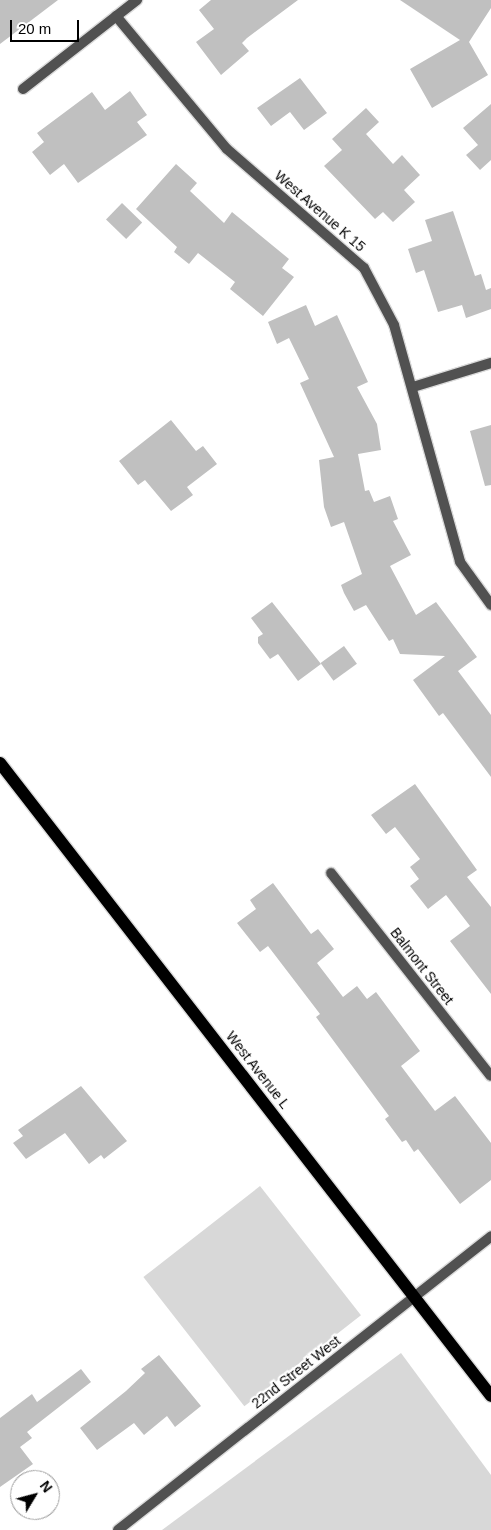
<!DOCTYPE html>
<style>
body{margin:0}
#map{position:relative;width:491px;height:1530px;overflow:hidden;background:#fff;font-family:Arial,sans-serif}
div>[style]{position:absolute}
.green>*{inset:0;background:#d8d8d8;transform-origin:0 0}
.building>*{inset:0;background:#c0c0c0;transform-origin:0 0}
.roads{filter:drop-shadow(1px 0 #dbdbdb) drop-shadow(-1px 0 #dbdbdb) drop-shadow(0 1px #dbdbdb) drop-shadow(0 -1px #dbdbdb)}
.street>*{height:10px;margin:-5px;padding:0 5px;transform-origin:5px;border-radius:5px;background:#515151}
.primary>*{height:12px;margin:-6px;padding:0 6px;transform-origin:6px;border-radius:6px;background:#000}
span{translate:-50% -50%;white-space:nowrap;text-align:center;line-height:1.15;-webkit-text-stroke:4.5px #fff;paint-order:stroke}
.street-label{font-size:14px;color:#000}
.north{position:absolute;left:10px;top:1470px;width:50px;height:50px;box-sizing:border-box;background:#fff;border:1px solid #999;border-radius:50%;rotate:53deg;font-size:14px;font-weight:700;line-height:20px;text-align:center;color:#000}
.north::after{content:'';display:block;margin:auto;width:18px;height:22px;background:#000;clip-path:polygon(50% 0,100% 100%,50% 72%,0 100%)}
.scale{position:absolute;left:10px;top:20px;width:69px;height:22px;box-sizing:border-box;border:2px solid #000;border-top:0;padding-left:6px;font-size:15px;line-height:18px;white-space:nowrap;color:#000;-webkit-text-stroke:4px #fff;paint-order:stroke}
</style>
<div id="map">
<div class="green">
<div style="left:260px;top:1186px;width:164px;height:148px;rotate:52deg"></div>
<div style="clip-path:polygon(401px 1353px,491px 1475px,491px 1530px,162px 1530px)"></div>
</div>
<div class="building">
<div style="clip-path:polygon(0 0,58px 0,0 44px)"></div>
<div style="clip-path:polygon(211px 0,298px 0,247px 38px,242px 43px,249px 51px,221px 75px,196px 42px,214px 29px,199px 10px)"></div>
<div style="clip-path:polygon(400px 0,491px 0,491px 8px,469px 42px,488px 75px,432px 108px,410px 69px,460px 40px)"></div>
<div style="clip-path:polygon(300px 78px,327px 113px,304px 130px,290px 112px,271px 126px,257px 108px)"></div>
<div style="clip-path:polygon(130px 91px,147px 115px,137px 122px,147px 135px,78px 183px,64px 164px,50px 175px,32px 152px,44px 142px,37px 133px,92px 92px,105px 110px)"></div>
<div style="clip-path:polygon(491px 104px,491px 160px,480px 170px,466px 155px,478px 145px,463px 128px)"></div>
<div style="clip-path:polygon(366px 108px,379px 122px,366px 134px,393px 164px,402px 155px,420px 175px,404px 190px,415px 202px,393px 222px,383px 212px,375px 219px,324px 166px,342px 150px,332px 139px)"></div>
<div style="clip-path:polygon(176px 164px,197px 183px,190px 191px,224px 223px,232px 212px,289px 259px,282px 268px,294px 277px,263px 316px,230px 289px,235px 282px,198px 253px,189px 264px,174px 252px,177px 247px,136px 209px)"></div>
<div style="left:122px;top:203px;width:28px;height:23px;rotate:44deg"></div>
<div style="clip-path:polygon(453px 211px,475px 276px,481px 274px,486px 290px,491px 288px,491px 309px,466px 318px,462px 305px,438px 312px,424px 270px,416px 273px,408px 249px,432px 241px,425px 220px)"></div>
<div style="clip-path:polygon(306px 305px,315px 326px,337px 315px,368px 382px,357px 387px,377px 424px,381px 450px,358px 454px,365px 491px,369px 490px,374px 502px,390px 496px,398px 519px,393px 521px,411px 555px,390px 566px,416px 615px,436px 602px,477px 657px,458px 671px,491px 715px,491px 777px,443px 713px,439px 716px,413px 680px,445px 656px,400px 654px,393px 639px,389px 641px,366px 605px,354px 611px,344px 593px,341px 585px,362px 574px,344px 522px,331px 527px,324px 507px,319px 460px,334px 457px,300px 383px,309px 379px,289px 338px,277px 344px,268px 322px)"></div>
<div style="clip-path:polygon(171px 420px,196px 451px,203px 446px,217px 464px,187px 487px,193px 495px,171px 511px,145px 480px,138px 485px,119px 461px)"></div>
<div style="clip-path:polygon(491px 425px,491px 485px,485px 486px,470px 431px)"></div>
<div style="clip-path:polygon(272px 602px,321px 664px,298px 681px,278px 654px,270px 659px,258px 643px,258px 637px,263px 634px,251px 618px)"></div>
<div style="left:344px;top:646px;width:22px;height:29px;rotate:54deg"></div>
<div style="clip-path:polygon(415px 784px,477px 870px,467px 877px,491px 907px,491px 994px,450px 941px,470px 926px,446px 895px,428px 909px,410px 886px,419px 879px,410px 867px,420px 859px,395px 827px,386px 834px,371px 815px)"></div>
<div style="clip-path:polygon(273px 883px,311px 934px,318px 929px,334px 949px,317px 963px,343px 997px,357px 986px,367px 999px,376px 992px,420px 1051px,401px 1066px,435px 1111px,455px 1096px,491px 1143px,491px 1180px,460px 1204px,418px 1149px,414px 1152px,406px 1140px,402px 1142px,385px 1119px,389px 1116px,316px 1017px,320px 1014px,268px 946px,260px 952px,237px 923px,256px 909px,250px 900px)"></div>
<div style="clip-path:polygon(81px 1086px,127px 1141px,104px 1159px,101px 1155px,89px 1164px,65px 1133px,26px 1159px,13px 1143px,23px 1136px,18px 1130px)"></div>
<div style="clip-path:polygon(159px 1355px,201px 1406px,175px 1427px,167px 1416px,144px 1435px,134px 1423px,97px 1450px,80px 1428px,126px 1391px,145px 1373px,141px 1369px)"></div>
<div style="clip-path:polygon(81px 1369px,91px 1382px,27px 1432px,32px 1438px,20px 1447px,33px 1464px,0 1487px,0 1418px,32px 1394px,37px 1402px)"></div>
</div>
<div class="roads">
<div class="street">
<div style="left:116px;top:16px;width:173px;rotate:50.2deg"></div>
<div style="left:227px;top:149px;width:181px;rotate:41deg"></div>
<div style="left:364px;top:268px;width:64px;rotate:62.2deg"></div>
<div style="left:394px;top:325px;width:246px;rotate:74.4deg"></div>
<div style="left:460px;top:562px;width:53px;rotate:54.2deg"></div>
<div style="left:23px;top:89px;width:145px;rotate:-38deg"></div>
<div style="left:413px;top:387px;width:82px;rotate:-17.1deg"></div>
<div style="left:331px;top:873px;width:258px;rotate:51.8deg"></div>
<div style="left:118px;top:1530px;width:475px;rotate:-38.2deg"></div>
</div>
<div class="primary">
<div style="left:0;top:763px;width:801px;rotate:52.2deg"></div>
</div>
</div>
<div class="street-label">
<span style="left:320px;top:211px;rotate:41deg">West Avenue K 15</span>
<span style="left:422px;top:966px;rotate:52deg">Balmont Street</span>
<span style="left:258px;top:1070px;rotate:52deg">West Avenue L</span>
<span style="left:296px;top:1372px;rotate:-38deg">22nd Street West</span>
</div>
<div class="north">N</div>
<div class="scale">20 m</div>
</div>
